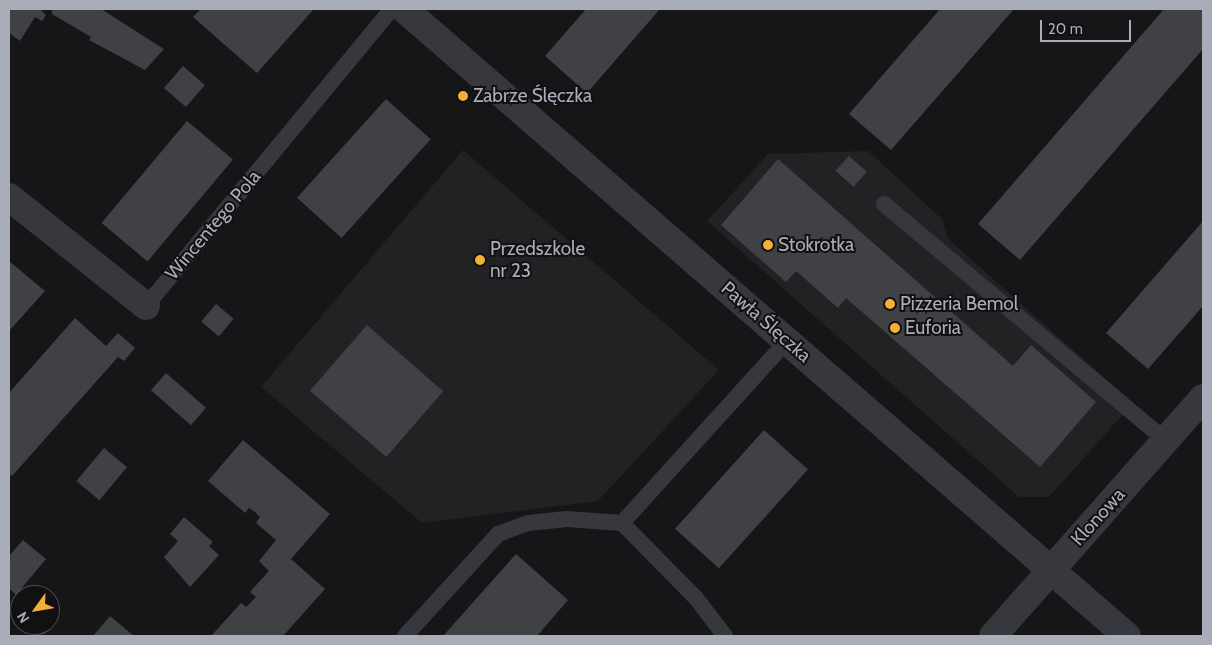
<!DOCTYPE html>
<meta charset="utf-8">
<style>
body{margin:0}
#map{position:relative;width:1212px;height:645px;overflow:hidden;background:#161618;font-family:Cabin,sans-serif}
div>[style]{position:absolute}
.built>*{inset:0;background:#222225}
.building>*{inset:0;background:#404145;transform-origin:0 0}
.service>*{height:16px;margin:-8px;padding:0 8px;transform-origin:8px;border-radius:8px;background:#37383d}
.minor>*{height:28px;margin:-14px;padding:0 14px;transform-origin:14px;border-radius:14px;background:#37383d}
.dots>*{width:14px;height:14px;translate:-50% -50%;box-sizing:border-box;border:2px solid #111113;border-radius:50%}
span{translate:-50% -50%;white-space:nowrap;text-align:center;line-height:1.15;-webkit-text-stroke:4px #111113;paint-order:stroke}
.poi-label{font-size:19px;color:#a8adb8}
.left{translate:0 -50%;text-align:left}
.street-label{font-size:19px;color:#a8adb8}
.frame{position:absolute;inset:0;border:10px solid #a8adb8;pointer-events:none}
.north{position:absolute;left:10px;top:585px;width:50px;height:50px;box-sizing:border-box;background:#111113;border:1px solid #4d4f55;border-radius:50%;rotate:238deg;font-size:14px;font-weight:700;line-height:20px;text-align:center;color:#a8adb8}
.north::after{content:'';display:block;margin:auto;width:18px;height:22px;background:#f2b134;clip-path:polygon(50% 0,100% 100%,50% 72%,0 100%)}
.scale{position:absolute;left:1040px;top:20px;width:91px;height:22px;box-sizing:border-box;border:2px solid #a8adb8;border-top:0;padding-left:6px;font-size:15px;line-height:18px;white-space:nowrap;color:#a8adb8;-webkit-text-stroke:4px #111113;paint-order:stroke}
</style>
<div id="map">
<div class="built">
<div style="clip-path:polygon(463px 150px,719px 370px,598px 501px,422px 523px,261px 387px)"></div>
<div style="clip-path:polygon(868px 151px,942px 219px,948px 239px,1133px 403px,1049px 497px,1019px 497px,707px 221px,768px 154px)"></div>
</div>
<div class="building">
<div style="clip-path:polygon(9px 9px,40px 9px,46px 15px,42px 21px,35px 17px,20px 41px,9px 33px)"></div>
<div style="clip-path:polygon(52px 9px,101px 9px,164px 49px,145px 70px,89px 40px,91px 37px,52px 14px)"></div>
<div style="clip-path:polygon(201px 9px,314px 9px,257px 73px,193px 17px)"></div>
<div style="clip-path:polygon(586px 9px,660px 9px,587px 93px,545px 56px)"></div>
<div style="clip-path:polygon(940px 9px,1014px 9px,891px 150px,849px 114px)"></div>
<div style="clip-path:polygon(1164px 9px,1203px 9px,1203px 49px,1020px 260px,978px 224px)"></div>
<div style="left:183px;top:66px;width:29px;height:29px;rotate:41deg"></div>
<div style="left:386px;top:99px;width:60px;height:133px;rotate:42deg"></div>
<div style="left:187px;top:121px;width:60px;height:133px;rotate:40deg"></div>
<div style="left:849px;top:156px;width:24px;height:20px;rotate:42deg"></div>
<div style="clip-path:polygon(778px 159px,1013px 366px,1031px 345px,1096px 402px,1040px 467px,846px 298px,838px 308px,796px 271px,786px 282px,721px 225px)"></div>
<div style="clip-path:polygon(1203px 221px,1203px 306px,1148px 369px,1106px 333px)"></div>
<div style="clip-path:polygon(9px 261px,45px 291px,9px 331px)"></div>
<div style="left:216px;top:304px;width:23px;height:23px;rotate:40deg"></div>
<div style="clip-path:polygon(75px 318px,106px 346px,118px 333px,135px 348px,124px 361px,118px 357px,12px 476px,9px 473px,9px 393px)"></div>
<div style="left:367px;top:325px;width:101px;height:87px;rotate:41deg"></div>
<div style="left:166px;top:373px;width:53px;height:23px;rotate:41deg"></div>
<div style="left:764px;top:430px;width:59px;height:133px;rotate:42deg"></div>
<div style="clip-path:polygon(243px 440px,330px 514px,291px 559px,325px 589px,283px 636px,211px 636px,241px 603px,246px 607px,256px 597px,250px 592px,269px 571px,259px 561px,276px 540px,256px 523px,260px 517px,255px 512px,249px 508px,245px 513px,208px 481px)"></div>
<div style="left:104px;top:448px;width:30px;height:43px;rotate:40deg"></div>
<div style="clip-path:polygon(184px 517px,213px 542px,209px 546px,219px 555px,190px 587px,164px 557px,178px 541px,170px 534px)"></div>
<div style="clip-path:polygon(23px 540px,46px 559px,16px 595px,9px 588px,9px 556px)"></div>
<div style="clip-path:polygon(516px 554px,568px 600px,537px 636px,443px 636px)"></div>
<div style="clip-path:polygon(110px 616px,134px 636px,93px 636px)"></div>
</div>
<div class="service">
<div style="left:884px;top:204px;width:368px;rotate:40deg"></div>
<div style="left:146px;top:306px;width:386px;rotate:-50.4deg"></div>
<div style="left:622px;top:523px;width:246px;rotate:-47.8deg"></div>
<div style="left:405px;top:636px;width:138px;rotate:-47.6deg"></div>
<div style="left:498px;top:534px;width:32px;rotate:-20deg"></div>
<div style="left:528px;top:523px;width:39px;rotate:-6deg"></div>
<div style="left:567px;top:519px;width:55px;rotate:4.2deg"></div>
<div style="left:622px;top:523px;width:105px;rotate:45.4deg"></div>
<div style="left:696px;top:598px;width:48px;rotate:52.7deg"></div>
</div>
<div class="minor">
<div style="left:404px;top:9px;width:957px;rotate:40.93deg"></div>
<div style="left:9px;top:197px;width:175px;rotate:38.5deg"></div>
<div style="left:993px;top:636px;width:317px;rotate:-48.6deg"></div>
</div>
<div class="dots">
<div style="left:463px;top:96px;background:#f2b134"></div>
<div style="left:768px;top:245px;background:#f2b134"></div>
<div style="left:480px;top:260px;background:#f2b134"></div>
<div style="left:890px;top:304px;background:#f2b134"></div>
<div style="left:895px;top:328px;background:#f2b134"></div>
</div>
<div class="poi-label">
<span class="left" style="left:473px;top:96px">Zabrze Ślęczka</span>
<span class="left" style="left:778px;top:245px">Stokrotka</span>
<span class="left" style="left:490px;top:260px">Przedszkole<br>nr 23</span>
<span class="left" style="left:900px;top:304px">Pizzeria Bemol</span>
<span class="left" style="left:905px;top:328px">Euforia</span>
</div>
<div class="street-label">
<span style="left:213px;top:225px;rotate:-50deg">Wincentego Pola</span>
<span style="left:766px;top:322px;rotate:41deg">Pawła Ślęczka</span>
<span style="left:1098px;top:517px;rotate:-48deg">Klonowa</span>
</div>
<div class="frame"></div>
<div class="north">N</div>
<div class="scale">20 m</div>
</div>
